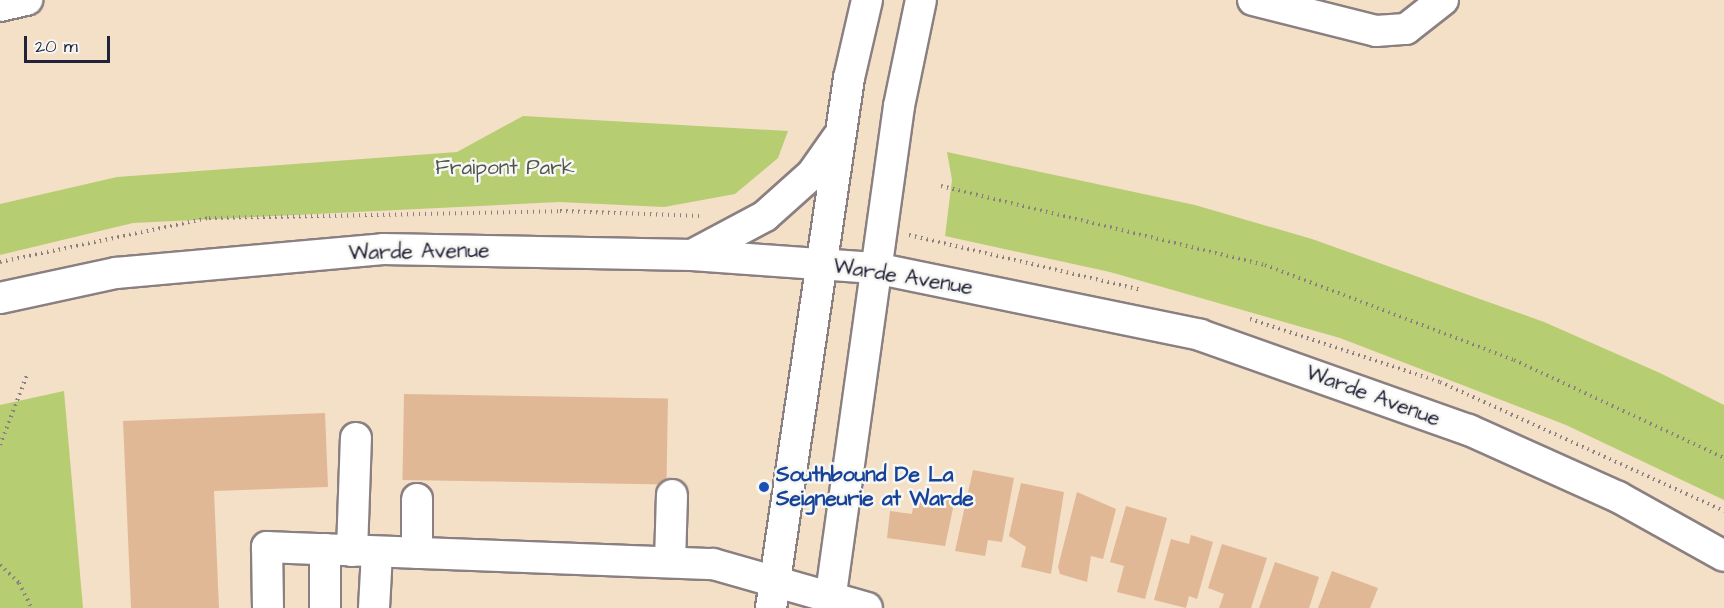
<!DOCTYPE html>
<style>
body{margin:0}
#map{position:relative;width:1724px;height:608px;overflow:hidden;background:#f4dfc7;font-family:"Architects Daughter",sans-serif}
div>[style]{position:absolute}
.green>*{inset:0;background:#b7cd71}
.building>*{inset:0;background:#e1b896;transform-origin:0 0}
.path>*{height:4px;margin-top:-2px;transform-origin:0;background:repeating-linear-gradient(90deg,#8b8081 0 1.5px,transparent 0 6px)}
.roads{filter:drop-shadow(2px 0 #8b8081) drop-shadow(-2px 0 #8b8081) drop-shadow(0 2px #8b8081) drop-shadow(0 -2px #8b8081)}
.minor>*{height:30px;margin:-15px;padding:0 15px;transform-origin:15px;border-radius:15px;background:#fff}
.dots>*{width:16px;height:16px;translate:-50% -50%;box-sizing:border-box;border:3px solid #f6f6f2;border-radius:50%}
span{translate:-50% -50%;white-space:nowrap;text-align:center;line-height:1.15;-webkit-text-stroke:5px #f6f6f2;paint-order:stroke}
.park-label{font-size:21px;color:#4f554b}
.street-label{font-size:21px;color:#22223b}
.transit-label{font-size:21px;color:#164399;font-weight:700}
.left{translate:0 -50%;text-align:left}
.scale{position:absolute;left:24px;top:36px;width:86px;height:27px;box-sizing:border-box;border:3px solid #22223b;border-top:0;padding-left:8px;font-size:18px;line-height:21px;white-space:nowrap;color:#22223b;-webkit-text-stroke:4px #f6f6f2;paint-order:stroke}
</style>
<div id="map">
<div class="green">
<div style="clip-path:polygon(523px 116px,788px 131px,778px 158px,735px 194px,664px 207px,559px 202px,133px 223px,0 255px,0 204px,117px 177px,457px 152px)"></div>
<div style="clip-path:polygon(947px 152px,1195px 205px,1312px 239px,1544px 322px,1660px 373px,1724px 405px,1724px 500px,1566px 425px,1340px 338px,1110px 272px,945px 236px,952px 180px)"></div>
<div style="clip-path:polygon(64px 391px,83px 608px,0 608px,0 405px)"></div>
</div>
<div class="building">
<div style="left:404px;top:394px;width:264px;height:86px;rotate:1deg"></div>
<div style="clip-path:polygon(325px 413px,328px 487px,214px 491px,219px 608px,131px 608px,123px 421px)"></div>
<div style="clip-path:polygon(973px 470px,1014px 478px,1002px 542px,988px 540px,985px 556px,955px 551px)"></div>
<div style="clip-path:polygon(1021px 483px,1064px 492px,1051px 574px,1021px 567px,1026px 547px,1009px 536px)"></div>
<div style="clip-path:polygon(1077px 492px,1116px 509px,1103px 559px,1091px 556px,1087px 582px,1060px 574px,1058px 567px)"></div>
<div style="clip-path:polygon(915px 493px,955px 499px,945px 546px,887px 538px,890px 511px,912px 514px)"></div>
<div style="clip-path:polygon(1126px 506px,1167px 518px,1145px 599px,1117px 592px,1124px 566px,1110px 562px)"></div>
<div style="clip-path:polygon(1191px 535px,1213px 542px,1197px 599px,1189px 596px,1186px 608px,1154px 600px,1171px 539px,1189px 544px)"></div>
<div style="clip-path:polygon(1222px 544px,1267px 558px,1251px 608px,1219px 608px,1224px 594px,1208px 588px)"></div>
<div style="clip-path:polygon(1275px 562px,1319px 577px,1309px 608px,1259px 608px)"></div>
<div style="clip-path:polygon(1332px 571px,1378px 588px,1370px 608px,1318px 608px)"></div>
</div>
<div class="path">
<div style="left:941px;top:186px;width:333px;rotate:13.7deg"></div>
<div style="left:1265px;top:265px;width:267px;rotate:20.9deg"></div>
<div style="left:1514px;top:360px;width:232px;rotate:25deg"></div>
<div style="left:909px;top:235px;width:238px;rotate:13.3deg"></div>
<div style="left:0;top:262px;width:214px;rotate:-11.9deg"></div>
<div style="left:209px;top:218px;width:351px;rotate:-1.1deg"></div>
<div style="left:560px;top:211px;width:140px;rotate:2deg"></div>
<div style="left:1250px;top:319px;width:200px;rotate:18.3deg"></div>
<div style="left:1440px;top:382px;width:312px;rotate:24.4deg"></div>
<div style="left:0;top:445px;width:75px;rotate:-68.9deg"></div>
<div style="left:0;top:565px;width:26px;rotate:43deg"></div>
<div style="left:19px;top:583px;width:28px;rotate:63deg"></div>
</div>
<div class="roads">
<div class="minor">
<div style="left:1253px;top:0;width:127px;rotate:14.1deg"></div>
<div style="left:1376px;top:31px;width:30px;rotate:-4deg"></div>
<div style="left:1406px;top:29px;width:47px;rotate:-38.1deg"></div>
<div style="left:0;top:6px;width:28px;rotate:-13deg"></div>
<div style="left:692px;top:255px;width:83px;rotate:-28.1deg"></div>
<div style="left:765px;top:216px;width:63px;rotate:-41.8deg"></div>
<div style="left:812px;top:174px;width:45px;rotate:-54.9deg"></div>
<div style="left:0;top:298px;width:119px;rotate:-12.2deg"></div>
<div style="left:116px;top:273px;width:268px;rotate:-5.1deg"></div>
<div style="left:383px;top:249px;width:309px;rotate:1.1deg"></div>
<div style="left:692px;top:255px;width:183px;rotate:4.1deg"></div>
<div style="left:875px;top:268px;width:332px;rotate:11.6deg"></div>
<div style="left:1200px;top:335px;width:285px;rotate:19.5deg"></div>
<div style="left:1469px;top:430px;width:163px;rotate:24.2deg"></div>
<div style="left:1618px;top:497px;width:121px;rotate:29.1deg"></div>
<div style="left:417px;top:499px;width:54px;rotate:90deg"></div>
<div style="left:325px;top:549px;width:59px;rotate:90deg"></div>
<div style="left:352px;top:551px;width:113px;rotate:-88deg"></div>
<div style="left:670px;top:562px;width:67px;rotate:-88.3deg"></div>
<div style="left:268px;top:608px;width:61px;rotate:-90.9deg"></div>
<div style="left:267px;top:547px;width:446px;rotate:2.2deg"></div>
<div style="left:713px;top:564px;width:160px;rotate:15.9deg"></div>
<div style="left:374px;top:608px;width:56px;rotate:-86.9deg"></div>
<div style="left:771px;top:608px;width:536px;rotate:-81.63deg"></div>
<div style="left:849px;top:78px;width:80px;rotate:-77deg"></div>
<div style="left:829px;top:608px;width:507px;rotate:-82.06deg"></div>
<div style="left:899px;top:106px;width:108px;rotate:-78.3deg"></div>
</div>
</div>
<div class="dots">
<div style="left:764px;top:487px;background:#1a4fb4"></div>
</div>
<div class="park-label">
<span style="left:505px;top:168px">Fraipont Park</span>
</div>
<div class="street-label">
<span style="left:419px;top:252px;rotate:-1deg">Warde Avenue</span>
<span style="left:903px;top:277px;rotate:9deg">Warde Avenue</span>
<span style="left:1373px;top:396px;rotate:20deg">Warde Avenue</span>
</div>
<div class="transit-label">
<span class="left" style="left:776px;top:487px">Southbound De La<br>Seigneurie at Warde</span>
</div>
<div class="scale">20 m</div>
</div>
